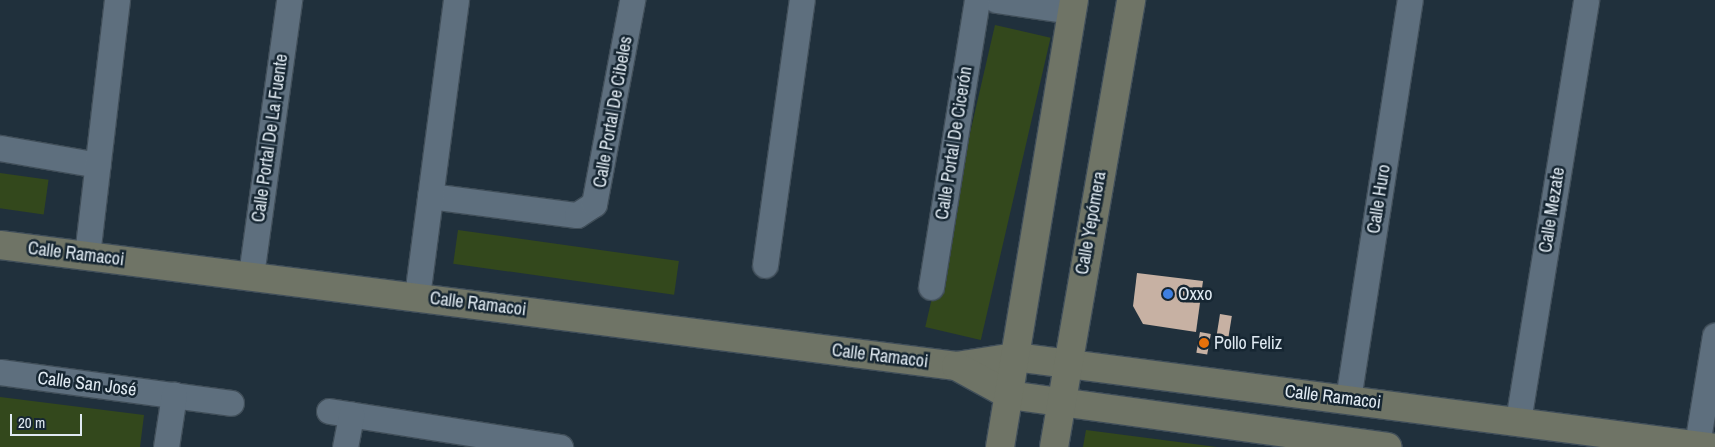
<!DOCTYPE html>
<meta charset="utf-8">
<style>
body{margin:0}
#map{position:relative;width:1715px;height:447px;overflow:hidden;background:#20303c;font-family:"Archivo Narrow",sans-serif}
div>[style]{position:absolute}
.green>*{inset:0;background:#33481c;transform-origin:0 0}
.building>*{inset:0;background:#c7b1a3;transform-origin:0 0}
.roads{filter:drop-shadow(1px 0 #404e59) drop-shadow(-1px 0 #404e59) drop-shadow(0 1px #404e59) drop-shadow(0 -1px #404e59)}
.street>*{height:25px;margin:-12.5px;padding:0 12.5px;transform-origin:12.5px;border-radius:12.5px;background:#5e6f7e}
.secondary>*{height:28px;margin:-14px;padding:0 14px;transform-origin:14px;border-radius:14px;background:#6f7466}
.dots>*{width:14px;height:14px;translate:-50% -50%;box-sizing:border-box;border:2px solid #162632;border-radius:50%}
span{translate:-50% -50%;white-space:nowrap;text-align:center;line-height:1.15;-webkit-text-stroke:5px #162632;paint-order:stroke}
.street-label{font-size:18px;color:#e0eaf2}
.poi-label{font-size:18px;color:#e0eaf2}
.left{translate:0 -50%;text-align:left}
.scale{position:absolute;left:10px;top:414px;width:72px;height:22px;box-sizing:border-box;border:2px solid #e0eaf2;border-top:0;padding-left:6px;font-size:15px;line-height:18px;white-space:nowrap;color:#e0eaf2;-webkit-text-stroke:4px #162632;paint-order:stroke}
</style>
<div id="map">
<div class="green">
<div style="left:995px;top:25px;width:57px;height:310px;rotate:13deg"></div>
<div style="left:0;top:173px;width:49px;height:35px;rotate:8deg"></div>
<div style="left:458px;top:230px;width:223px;height:34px;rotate:8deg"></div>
<div style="clip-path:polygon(0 397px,144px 415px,140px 447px,0 447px)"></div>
<div style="clip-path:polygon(1086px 430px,1217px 447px,1083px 447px)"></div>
</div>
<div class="building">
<div style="clip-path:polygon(1137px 273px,1203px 281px,1196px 332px,1143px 324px,1133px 306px)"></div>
<div style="left:1220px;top:314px;width:12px;height:21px;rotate:9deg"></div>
<div style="left:1200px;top:332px;width:11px;height:21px;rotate:10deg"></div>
</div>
<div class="roads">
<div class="street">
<div style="left:996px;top:0;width:77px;rotate:8.2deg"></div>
<div style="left:0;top:148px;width:99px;rotate:9.8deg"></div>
<div style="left:430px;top:196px;width:148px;rotate:7.4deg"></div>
<div style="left:577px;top:215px;width:20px;rotate:-33deg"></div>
<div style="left:594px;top:204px;width:208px;rotate:-79.4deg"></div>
<div style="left:87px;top:255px;width:257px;rotate:-83.3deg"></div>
<div style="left:765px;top:265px;width:268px;rotate:-82.1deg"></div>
<div style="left:251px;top:275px;width:278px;rotate:-82.1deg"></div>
<div style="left:931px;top:287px;width:291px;rotate:-80.9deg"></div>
<div style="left:417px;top:296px;width:299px;rotate:-82.5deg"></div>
<div style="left:0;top:372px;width:233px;rotate:7.6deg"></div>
<div style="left:1348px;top:399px;width:404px;rotate:-81.2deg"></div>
<div style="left:329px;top:411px;width:234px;rotate:8.9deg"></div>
<div style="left:1518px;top:421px;width:426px;rotate:-80.8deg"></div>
<div style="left:1697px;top:445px;width:111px;rotate:-80.7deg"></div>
<div style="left:166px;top:447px;width:53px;rotate:-81.3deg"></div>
<div style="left:345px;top:447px;width:33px;rotate:-79deg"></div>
</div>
<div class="secondary">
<div style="left:0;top:245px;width:964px;rotate:7.21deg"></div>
<div style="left:956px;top:366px;width:60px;rotate:-8.7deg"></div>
<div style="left:1015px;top:357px;width:701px;rotate:7.38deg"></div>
<div style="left:956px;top:366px;width:60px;rotate:28.7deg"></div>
<div style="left:1009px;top:395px;width:382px;rotate:7.8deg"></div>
<div style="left:1000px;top:447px;width:453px;rotate:-80.6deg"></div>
<div style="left:1054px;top:447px;width:454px;rotate:-80.2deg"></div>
</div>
</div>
<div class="dots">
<div style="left:1168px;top:294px;background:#3f7fe0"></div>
<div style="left:1204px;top:343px;background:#e8710a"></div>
</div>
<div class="street-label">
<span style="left:613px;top:112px;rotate:-80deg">Calle Portal De Cibeles</span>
<span style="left:270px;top:138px;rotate:-82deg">Calle Portal De La Fuente</span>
<span style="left:954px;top:143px;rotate:-81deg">Calle Portal De Cicerón</span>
<span style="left:1379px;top:199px;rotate:-81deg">Calle Huro</span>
<span style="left:1552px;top:210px;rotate:-81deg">Calle Mezate</span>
<span style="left:1091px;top:223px;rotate:-80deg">Calle Yepómera</span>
<span style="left:76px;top:254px;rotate:7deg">Calle Ramacoi</span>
<span style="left:478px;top:304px;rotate:7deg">Calle Ramacoi</span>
<span style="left:880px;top:356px;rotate:7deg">Calle Ramacoi</span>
<span style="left:87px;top:384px;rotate:7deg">Calle San José</span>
<span style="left:1333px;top:397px;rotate:7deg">Calle Ramacoi</span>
</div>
<div class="poi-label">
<span class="left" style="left:1178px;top:294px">Oxxo</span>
<span class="left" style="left:1214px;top:343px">Pollo Feliz</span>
</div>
<div class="scale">20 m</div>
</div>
